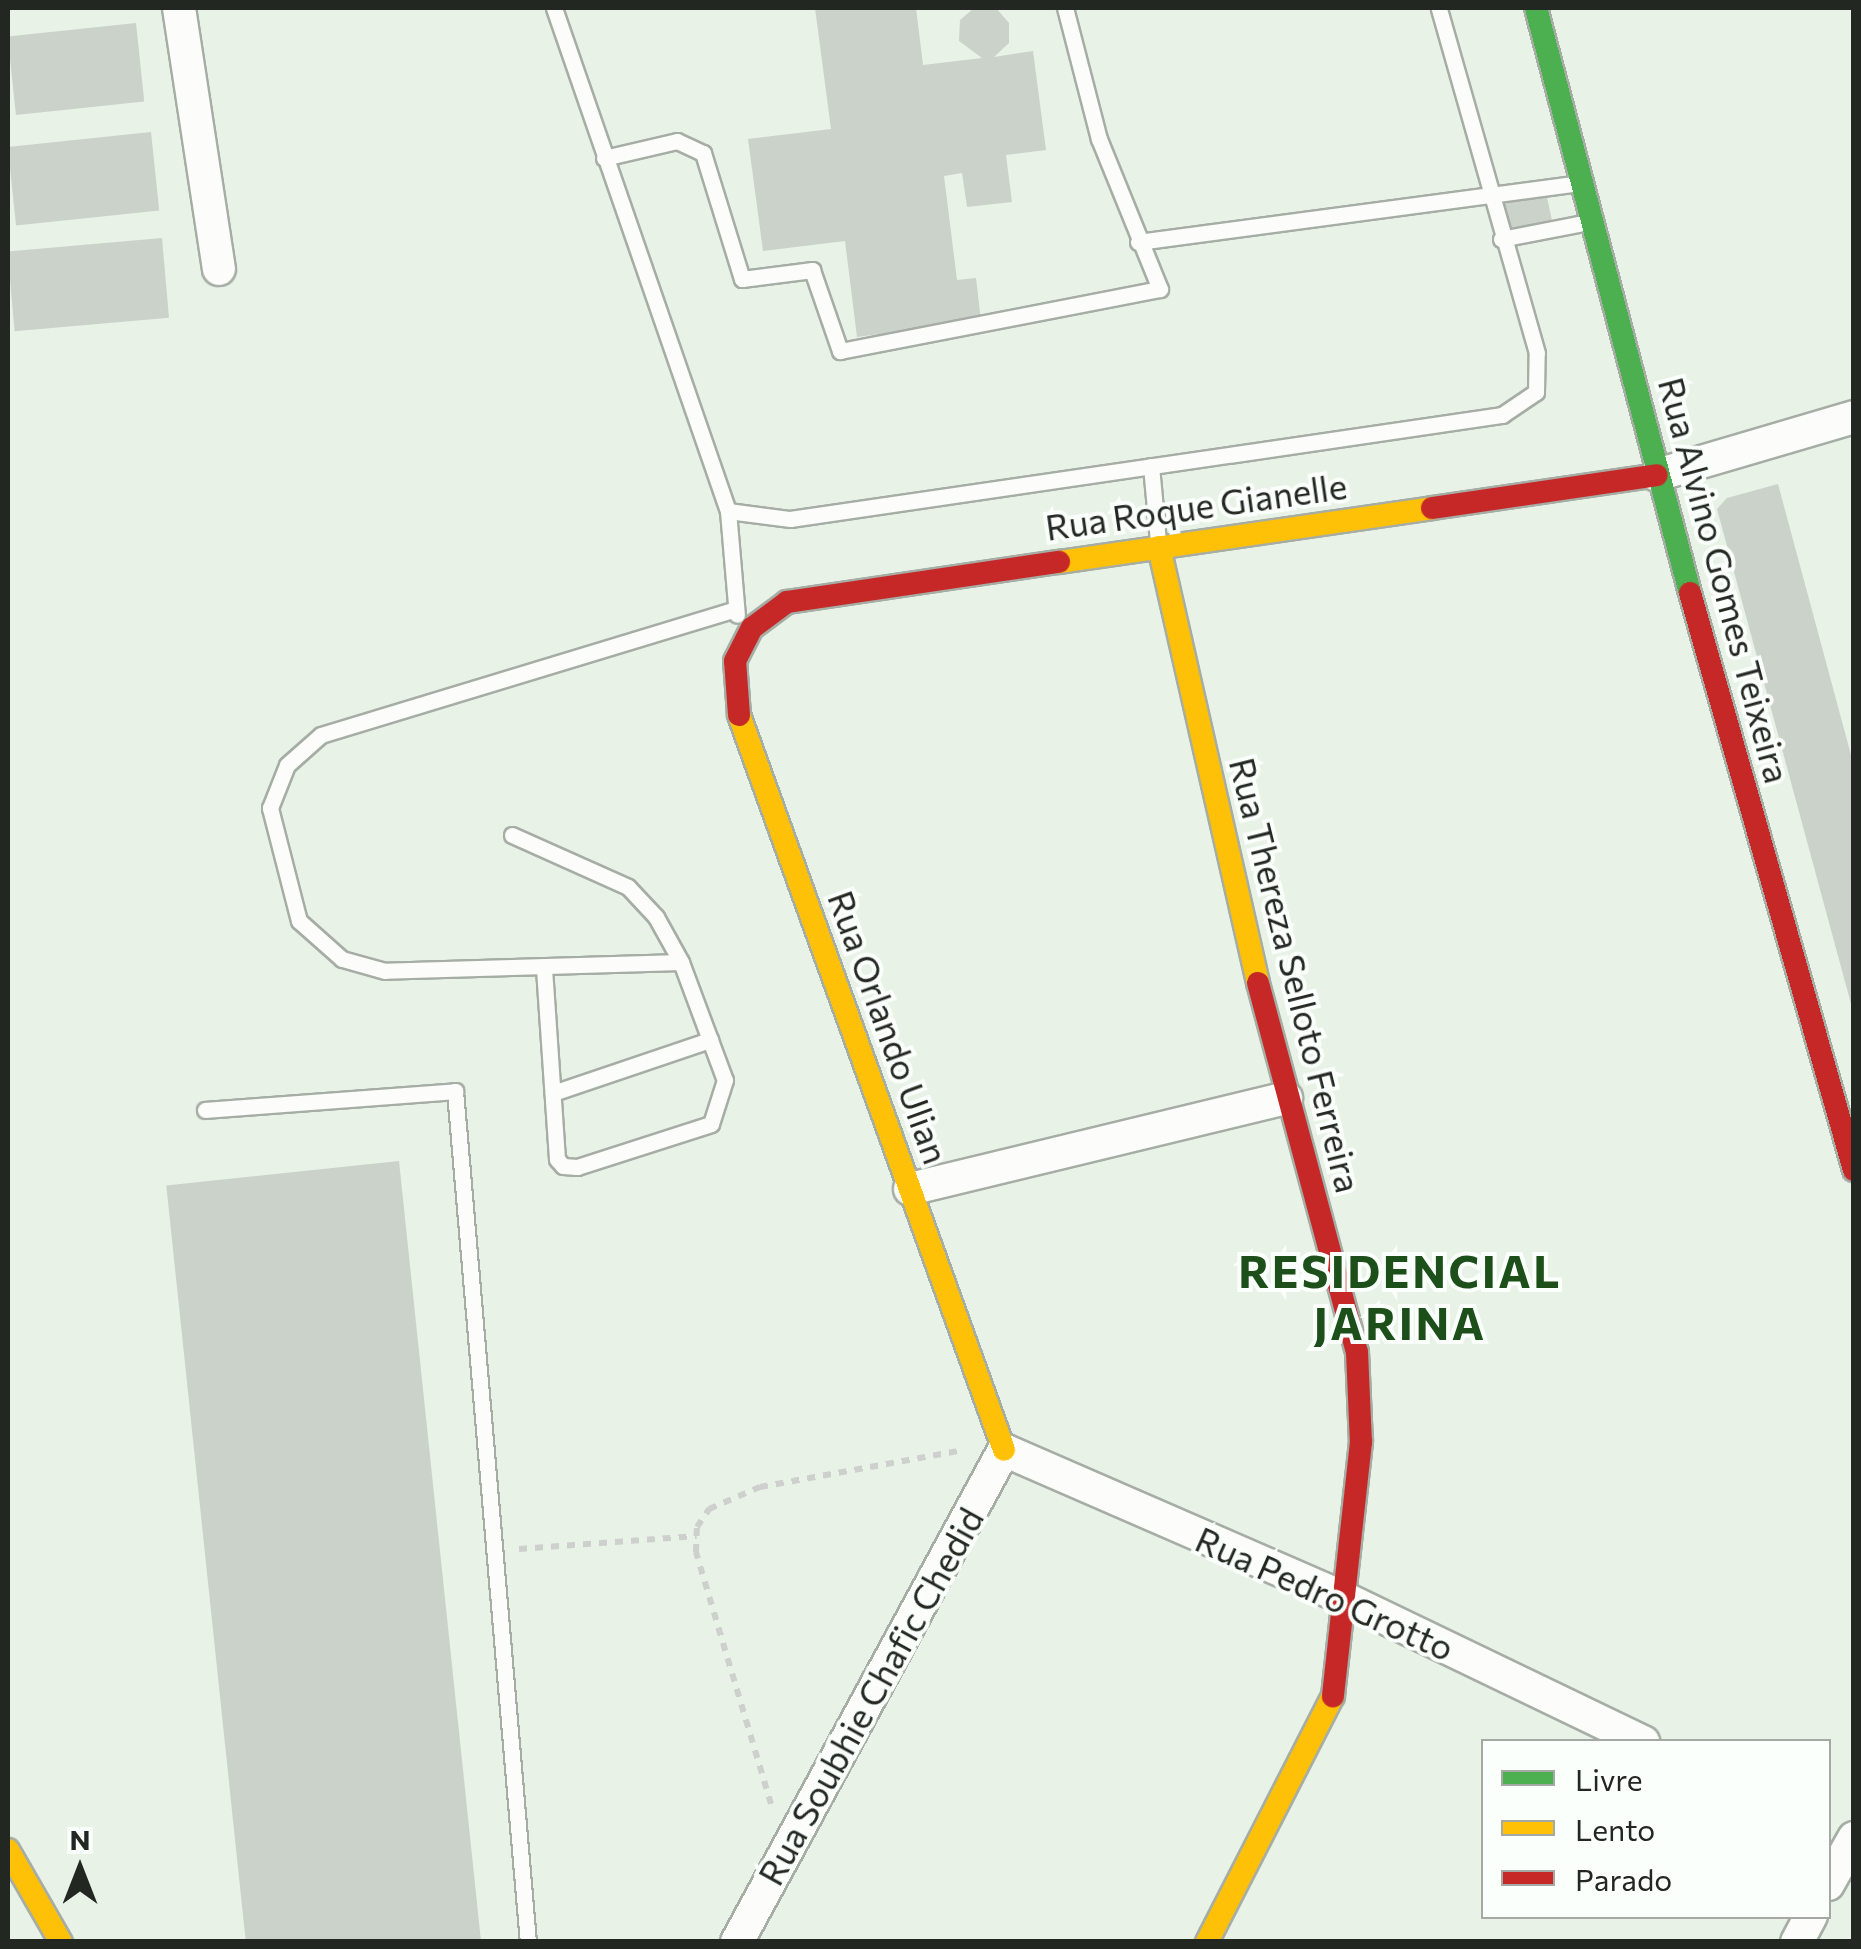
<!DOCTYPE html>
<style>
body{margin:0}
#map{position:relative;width:1861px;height:1949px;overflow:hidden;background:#e8f2e7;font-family:Commissioner,sans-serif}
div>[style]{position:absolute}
.building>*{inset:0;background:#cbd2ca;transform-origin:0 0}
.path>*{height:6px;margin-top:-3px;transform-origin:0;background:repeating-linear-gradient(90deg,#cdd0cc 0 8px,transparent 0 16px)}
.roads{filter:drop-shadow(2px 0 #a6ada5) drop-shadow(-2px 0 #a6ada5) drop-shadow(0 2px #a6ada5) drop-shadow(0 -2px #a6ada5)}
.lane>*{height:15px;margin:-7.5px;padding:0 7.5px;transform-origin:7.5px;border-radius:7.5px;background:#fcfdfb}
.street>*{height:32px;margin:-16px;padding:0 16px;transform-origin:16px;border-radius:16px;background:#fcfdfb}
.fast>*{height:22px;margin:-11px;padding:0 11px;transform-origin:11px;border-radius:11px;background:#4caf50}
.slow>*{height:22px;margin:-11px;padding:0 11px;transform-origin:11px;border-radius:11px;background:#ffc107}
.jam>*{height:22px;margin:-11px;padding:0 11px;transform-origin:11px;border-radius:11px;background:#c62828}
span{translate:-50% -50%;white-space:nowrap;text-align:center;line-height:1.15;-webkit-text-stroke:8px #fbfffb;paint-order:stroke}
.street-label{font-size:35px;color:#222821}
.district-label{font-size:45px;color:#1c4f19;font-weight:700;letter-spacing:2.5px}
.frame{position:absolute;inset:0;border:10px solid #222821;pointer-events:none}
.legend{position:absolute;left:1481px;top:1739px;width:350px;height:180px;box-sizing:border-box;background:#fbfffb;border:2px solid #a4a9a4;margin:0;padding:12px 18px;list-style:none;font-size:30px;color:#222821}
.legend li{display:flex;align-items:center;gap:20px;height:50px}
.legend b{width:50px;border:2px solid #a4a9a4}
.north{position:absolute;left:30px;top:1819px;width:100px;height:100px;-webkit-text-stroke:8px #fbfffb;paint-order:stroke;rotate:0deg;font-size:28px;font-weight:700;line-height:40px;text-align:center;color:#222821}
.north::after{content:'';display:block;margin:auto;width:35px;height:45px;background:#222821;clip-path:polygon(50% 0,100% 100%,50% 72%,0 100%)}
</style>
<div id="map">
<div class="building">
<div style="clip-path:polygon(815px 8px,916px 8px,923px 65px,982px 58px,959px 41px,960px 20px,974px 8px,996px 8px,1009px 23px,1009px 43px,994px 57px,1033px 51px,1046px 150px,1006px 155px,1012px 202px,967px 207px,962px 173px,944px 176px,957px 280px,976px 278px,981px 321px,857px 337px,845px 241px,763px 251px,748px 139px,831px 129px)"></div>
<div style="left:136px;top:23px;width:79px;height:129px;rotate:84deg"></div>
<div style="left:151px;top:132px;width:79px;height:144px;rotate:84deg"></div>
<div style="clip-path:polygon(1505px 193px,1546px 193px,1553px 225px,1507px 235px,1500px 204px)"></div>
<div style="left:162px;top:238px;width:80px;height:155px;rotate:85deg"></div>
<div style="clip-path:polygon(1778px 484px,1854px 766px,1854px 1015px,1717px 509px,1727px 498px)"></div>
<div style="left:399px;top:1161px;width:785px;height:234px;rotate:84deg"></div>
</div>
<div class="path">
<div style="left:519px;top:1549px;width:178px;rotate:-4.2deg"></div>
<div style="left:771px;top:1804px;width:263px;rotate:-106.6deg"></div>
<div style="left:696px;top:1552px;width:25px;rotate:-88deg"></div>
<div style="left:697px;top:1527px;width:22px;rotate:-56deg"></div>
<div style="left:709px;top:1509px;width:56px;rotate:-23.3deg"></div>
<div style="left:760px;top:1487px;width:207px;rotate:-10.3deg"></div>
</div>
<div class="roads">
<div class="lane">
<div style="left:554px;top:8px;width:532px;rotate:70.92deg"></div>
<div style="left:728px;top:511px;width:63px;rotate:7.4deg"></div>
<div style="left:790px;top:519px;width:720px;rotate:-8.31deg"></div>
<div style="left:1502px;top:415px;width:41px;rotate:-34.1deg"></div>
<div style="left:1536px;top:392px;width:39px;rotate:-89deg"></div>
<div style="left:1537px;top:353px;width:359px;rotate:-105.9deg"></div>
<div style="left:604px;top:158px;width:75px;rotate:-13.1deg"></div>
<div style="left:677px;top:141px;width:29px;rotate:25deg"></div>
<div style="left:703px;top:153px;width:132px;rotate:72.8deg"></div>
<div style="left:742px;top:279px;width:71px;rotate:-7.3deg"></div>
<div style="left:812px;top:270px;width:86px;rotate:70.9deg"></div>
<div style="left:840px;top:351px;width:326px;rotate:-11deg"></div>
<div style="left:1160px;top:289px;width:162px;rotate:-112.1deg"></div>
<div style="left:1099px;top:139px;width:135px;rotate:-104.5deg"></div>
<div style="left:1501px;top:239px;width:95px;rotate:-11deg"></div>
<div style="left:1138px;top:242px;width:449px;rotate:-7.6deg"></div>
<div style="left:1151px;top:466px;width:76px;rotate:84.7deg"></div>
<div style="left:728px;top:511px;width:104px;rotate:85.1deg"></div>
<div style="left:512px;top:835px;width:127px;rotate:24.1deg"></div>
<div style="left:628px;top:887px;width:41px;rotate:47deg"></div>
<div style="left:656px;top:917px;width:51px;rotate:60.9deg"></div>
<div style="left:681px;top:962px;width:126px;rotate:69.6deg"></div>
<div style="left:725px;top:1080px;width:46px;rotate:107.7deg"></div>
<div style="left:711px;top:1124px;width:141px;rotate:162.2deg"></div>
<div style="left:577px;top:1167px;width:14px;rotate:-176deg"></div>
<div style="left:563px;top:1166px;width:9px;rotate:-131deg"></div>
<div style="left:557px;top:1159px;width:193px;rotate:-93.9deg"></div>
<div style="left:681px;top:962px;width:296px;rotate:178.3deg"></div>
<div style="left:385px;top:971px;width:45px;rotate:-164.4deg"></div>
<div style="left:342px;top:959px;width:57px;rotate:-138.5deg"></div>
<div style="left:299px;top:921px;width:117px;rotate:-104.4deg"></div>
<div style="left:270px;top:808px;width:46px;rotate:-68.4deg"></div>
<div style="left:287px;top:765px;width:45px;rotate:-41.4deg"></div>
<div style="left:321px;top:735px;width:430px;rotate:-16.9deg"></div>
<div style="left:553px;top:1093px;width:166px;rotate:-18.7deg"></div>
<div style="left:205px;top:1110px;width:251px;rotate:-4.3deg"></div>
<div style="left:455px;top:1091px;width:854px;rotate:85.1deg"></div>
</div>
<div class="street">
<div style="left:179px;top:8px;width:264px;rotate:81.3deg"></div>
<div style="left:1657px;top:475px;width:205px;rotate:-16.4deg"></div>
<div style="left:910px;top:1189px;width:387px;rotate:-13.6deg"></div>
<div style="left:1828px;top:1884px;width:53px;rotate:-60.5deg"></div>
<div style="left:737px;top:1942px;width:560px;rotate:-61.51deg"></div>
<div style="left:1004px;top:1450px;width:373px;rotate:23.5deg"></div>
<div style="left:1346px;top:1599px;width:330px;rotate:25.7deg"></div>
<div style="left:1797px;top:1942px;width:30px;rotate:-62deg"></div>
</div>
<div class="fast">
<div style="left:1536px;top:8px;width:605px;rotate:75.25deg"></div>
</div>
<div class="slow">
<div style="left:1159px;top:547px;width:447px;rotate:77.2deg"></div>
<div style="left:1059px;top:562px;width:377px;rotate:-8.2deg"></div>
<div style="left:739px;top:715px;width:781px;rotate:70.17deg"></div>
<div style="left:8px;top:1850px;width:106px;rotate:60.1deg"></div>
<div style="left:1207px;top:1942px;width:276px;rotate:-62.9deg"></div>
</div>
<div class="jam">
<div style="left:1432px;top:508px;width:227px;rotate:-8.3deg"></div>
<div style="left:1690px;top:593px;width:600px;rotate:74.13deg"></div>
<div style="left:739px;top:715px;width:54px;rotate:-94.2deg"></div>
<div style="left:735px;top:661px;width:37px;rotate:-63deg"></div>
<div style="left:752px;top:628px;width:44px;rotate:-36.6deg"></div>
<div style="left:787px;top:602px;width:275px;rotate:-8.4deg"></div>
<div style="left:1258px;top:983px;width:382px;rotate:75deg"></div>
<div style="left:1357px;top:1352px;width:90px;rotate:87.5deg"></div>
<div style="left:1361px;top:1442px;width:256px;rotate:96.3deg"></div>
</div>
</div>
<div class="street-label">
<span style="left:1196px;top:506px;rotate:-8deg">Rua Roque Gianelle</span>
<span style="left:1725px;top:580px;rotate:75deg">Rua Alvino Gomes Teixeira</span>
<span style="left:1296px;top:975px;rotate:76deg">Rua Thereza Selloto Ferreira</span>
<span style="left:889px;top:1027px;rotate:70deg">Rua Orlando Ulian</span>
<span style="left:1325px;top:1593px;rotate:24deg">Rua Pedro Grotto</span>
<span style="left:870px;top:1696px;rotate:-61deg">Rua Soubhie Chafic Chedid</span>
</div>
<div class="district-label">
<span style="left:1400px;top:1296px">RESIDENCIAL<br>JARINA</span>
</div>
<div class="frame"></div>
<ul class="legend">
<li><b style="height:12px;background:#4caf50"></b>Livre</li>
<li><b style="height:12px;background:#ffc107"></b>Lento</li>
<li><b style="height:12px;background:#c62828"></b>Parado</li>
</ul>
<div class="north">N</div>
</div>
